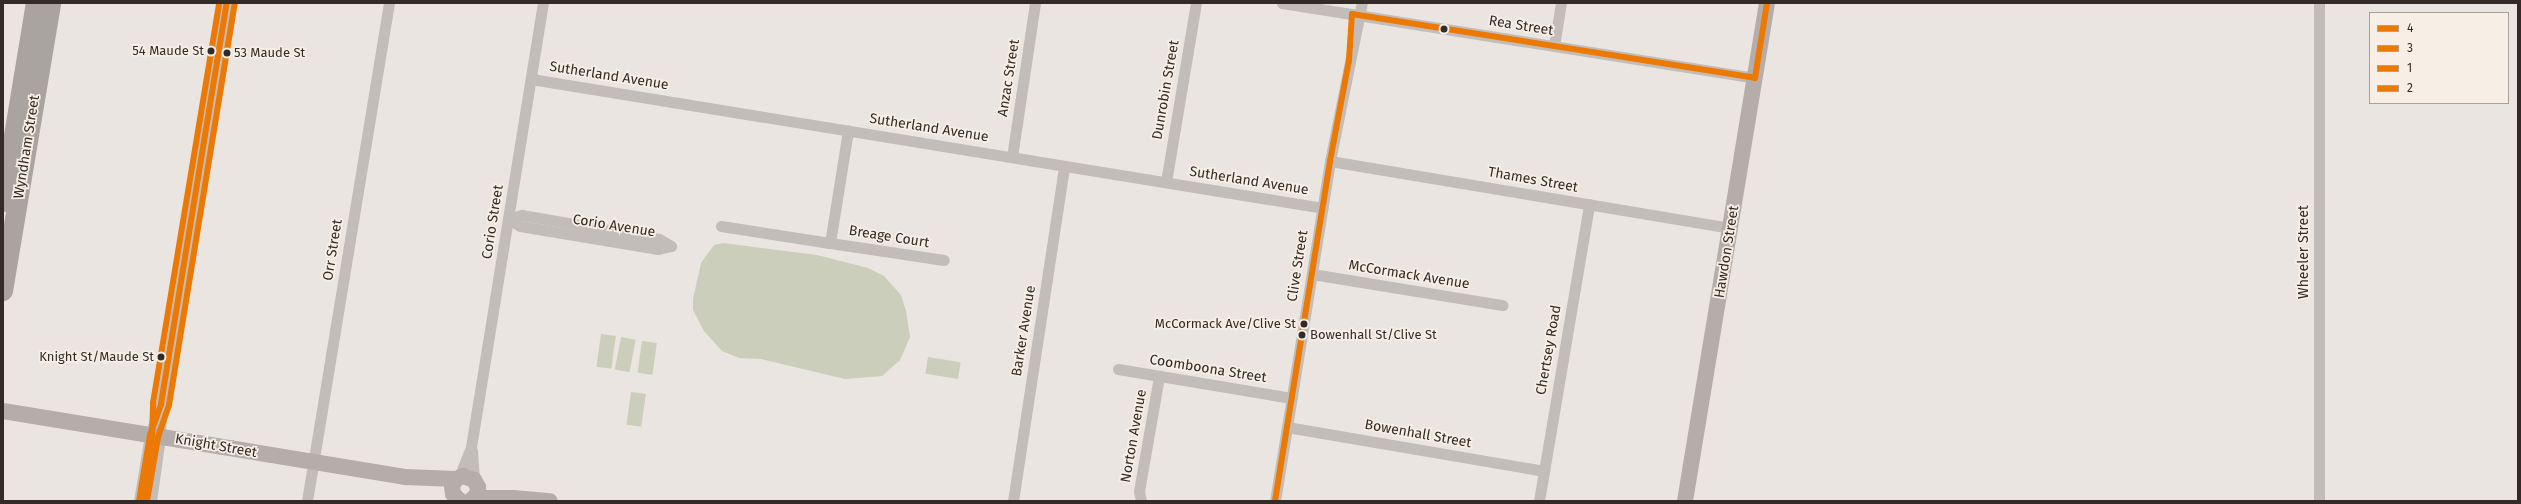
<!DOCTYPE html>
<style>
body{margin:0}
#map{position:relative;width:2521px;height:504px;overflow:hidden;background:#eae5e0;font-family:"Fira Sans",sans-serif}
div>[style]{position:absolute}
.green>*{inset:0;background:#cbcebb;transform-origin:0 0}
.street>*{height:11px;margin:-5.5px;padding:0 5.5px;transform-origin:5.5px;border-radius:5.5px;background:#c3bdb9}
.secondary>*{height:16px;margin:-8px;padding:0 8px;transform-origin:8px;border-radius:8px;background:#b4ada9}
.highway>*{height:20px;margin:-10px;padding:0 10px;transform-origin:10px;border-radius:10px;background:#a9a49f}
.bus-1>*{height:6px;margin:-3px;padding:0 3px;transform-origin:3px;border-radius:3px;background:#eb7904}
.bus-2>*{height:6px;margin:-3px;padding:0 3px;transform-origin:3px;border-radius:3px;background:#eb7904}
.bus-3>*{height:6px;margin:-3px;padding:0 3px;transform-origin:3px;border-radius:3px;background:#eb7904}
.bus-4>*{height:6px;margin:-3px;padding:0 3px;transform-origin:3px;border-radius:3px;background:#eb7904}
.dots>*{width:11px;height:11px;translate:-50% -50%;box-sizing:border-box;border:2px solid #f7efe6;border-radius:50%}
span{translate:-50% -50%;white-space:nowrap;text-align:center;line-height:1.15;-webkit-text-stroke:3.5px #f7efe6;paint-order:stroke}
.bus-label{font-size:13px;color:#332b27}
.right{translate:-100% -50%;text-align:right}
.left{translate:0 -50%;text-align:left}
.street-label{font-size:14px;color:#332b27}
.frame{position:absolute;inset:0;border:4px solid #332b27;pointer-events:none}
.legend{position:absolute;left:2369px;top:12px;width:140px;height:92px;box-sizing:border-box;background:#f7efe6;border:1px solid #a9a19a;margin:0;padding:5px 7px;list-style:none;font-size:12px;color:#332b27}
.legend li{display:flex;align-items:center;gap:8px;height:20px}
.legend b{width:20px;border:1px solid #a9a19a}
</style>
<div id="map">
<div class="green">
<div style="clip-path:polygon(723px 243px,817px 255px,868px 268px,884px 276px,901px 295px,906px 311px,910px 337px,900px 360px,882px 376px,845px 379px,761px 359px,739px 358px,722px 351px,704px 331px,693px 310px,693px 299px,701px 263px,714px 245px)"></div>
<div style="left:601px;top:334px;width:15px;height:33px;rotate:8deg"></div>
<div style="left:621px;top:337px;width:15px;height:33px;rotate:11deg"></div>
<div style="left:642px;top:341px;width:15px;height:32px;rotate:8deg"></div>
<div style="left:928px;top:357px;width:33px;height:17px;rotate:9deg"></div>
<div style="left:631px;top:392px;width:15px;height:33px;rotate:8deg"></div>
</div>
<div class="street">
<div style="left:1282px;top:3px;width:479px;rotate:9deg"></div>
<div style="left:1554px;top:46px;width:44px;rotate:-80.8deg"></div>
<div style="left:531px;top:79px;width:802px;rotate:9.25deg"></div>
<div style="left:1012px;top:157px;width:156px;rotate:-81.5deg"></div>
<div style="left:1330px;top:161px;width:407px;rotate:9.5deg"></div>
<div style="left:1166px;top:182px;width:181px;rotate:-80.5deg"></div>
<div style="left:508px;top:219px;width:15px;rotate:-16deg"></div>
<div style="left:522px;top:215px;width:139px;rotate:9.9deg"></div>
<div style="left:659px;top:239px;width:14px;rotate:30deg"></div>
<div style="left:508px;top:219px;width:14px;rotate:30deg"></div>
<div style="left:520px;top:226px;width:140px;rotate:9.5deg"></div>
<div style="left:658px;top:249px;width:13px;rotate:-13deg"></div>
<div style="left:721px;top:226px;width:110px;rotate:8.9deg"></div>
<div style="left:830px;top:243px;width:114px;rotate:-80.9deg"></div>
<div style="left:830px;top:243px;width:115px;rotate:8.5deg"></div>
<div style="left:1312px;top:274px;width:193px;rotate:9.3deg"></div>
<div style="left:1118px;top:369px;width:176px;rotate:9.5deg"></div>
<div style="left:1287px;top:427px;width:261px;rotate:9.7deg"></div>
<div style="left:472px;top:451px;width:29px;rotate:86deg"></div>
<div style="left:459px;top:477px;width:32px;rotate:-68deg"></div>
<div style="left:471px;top:447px;width:450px;rotate:-80.8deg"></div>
<div style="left:139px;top:501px;width:67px;rotate:-80.5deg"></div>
<div style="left:150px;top:435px;width:31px;rotate:-71deg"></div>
<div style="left:151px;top:501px;width:65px;rotate:-82deg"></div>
<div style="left:160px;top:437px;width:33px;rotate:-88deg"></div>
<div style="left:161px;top:404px;width:406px;rotate:-80.7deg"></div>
<div style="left:307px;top:501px;width:505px;rotate:-80.65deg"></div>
<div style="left:1013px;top:501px;width:339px;rotate:-81.3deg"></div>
<div style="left:1141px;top:501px;width:10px;rotate:-101deg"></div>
<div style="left:1139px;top:491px;width:117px;rotate:-80.1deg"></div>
<div style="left:1275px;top:501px;width:344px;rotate:-80.8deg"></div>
<div style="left:1330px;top:161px;width:161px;rotate:-78.6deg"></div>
<div style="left:1539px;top:501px;width:301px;rotate:-80.4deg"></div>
<div style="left:2319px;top:501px;width:498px;rotate:-90deg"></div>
</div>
<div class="secondary">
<div style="left:3px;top:411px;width:407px;rotate:9.3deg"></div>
<div style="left:405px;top:477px;width:51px;rotate:2.2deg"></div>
<div style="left:475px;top:498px;width:38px"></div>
<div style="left:513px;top:498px;width:37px;rotate:5deg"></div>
<div style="left:460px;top:501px;width:10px;rotate:-135deg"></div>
<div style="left:453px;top:494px;width:8px;rotate:-97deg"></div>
<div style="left:452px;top:486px;width:8px;rotate:-60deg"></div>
<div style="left:456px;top:479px;width:8px;rotate:-23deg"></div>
<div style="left:463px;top:476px;width:12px;rotate:20deg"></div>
<div style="left:474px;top:480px;width:8px;rotate:60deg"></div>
<div style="left:478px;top:487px;width:8px;rotate:97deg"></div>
<div style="left:477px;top:495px;width:9px;rotate:139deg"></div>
<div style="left:1685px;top:501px;width:505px;rotate:-80.65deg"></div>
</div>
<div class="highway">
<div style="left:3px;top:202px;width:202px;rotate:-80.6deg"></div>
<div style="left:3px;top:291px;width:292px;rotate:-80.5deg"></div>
</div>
<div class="bus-1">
<div style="left:1755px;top:78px;width:76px;rotate:-80.9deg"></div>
<div style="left:1275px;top:501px;width:344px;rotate:-80.8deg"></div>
<div style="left:1330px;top:161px;width:103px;rotate:-79.3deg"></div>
<div style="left:1349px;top:60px;width:46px;rotate:-86.3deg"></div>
<div style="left:1352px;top:14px;width:408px;rotate:9deg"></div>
</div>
<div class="bus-2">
<div style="left:139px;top:501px;width:67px;rotate:-80.5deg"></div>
<div style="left:150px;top:435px;width:33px;rotate:-70deg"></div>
<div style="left:161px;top:404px;width:406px;rotate:-80.7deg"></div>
</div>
<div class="bus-3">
<div style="left:147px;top:501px;width:65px;rotate:-80.2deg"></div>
<div style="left:158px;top:437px;width:34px;rotate:-71deg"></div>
<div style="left:169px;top:405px;width:406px;rotate:-80.7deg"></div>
</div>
<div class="bus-4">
<div style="left:143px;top:500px;width:65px;rotate:-82deg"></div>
<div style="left:152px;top:436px;width:33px;rotate:-88deg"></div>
<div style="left:153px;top:403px;width:405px;rotate:-80.6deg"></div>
</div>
<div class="dots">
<div style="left:1444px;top:29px;background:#332b27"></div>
<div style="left:211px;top:51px;background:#332b27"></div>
<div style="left:227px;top:53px;background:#332b27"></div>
<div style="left:1304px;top:324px;background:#332b27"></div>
<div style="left:1302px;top:335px;background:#332b27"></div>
<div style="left:161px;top:357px;background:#332b27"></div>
</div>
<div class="bus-label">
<span class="right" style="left:204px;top:51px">54 Maude St</span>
<span class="left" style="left:234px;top:53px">53 Maude St</span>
<span class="right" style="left:1296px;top:324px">McCormack Ave/Clive St</span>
<span class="left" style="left:1310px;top:335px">Bowenhall St/Clive St</span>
<span class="right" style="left:154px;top:357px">Knight St/Maude St</span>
</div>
<div class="street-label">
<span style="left:1521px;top:26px;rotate:9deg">Rea Street</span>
<span style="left:609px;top:76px;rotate:9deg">Sutherland Avenue</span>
<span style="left:1009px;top:78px;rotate:-81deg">Anzac Street</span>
<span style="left:1166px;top:90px;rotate:-80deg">Dunrobin Street</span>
<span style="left:929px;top:128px;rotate:9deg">Sutherland Avenue</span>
<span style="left:27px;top:147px;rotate:-81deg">Wyndham Street</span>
<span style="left:1533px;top:180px;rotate:10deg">Thames Street</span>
<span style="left:1249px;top:181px;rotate:9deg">Sutherland Avenue</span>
<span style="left:493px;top:222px;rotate:-81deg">Corio Street</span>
<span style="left:614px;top:226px;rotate:9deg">Corio Avenue</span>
<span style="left:889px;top:237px;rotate:9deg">Breage Court</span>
<span style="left:333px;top:250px;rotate:-81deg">Orr Street</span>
<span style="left:1727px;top:252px;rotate:-81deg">Hawdon Street</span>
<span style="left:2304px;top:252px;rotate:-90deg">Wheeler Street</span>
<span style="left:1298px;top:266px;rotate:-81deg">Clive Street</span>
<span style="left:1409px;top:275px;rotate:9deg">McCormack Avenue</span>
<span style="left:1024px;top:331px;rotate:-81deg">Barker Avenue</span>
<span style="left:1549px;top:350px;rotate:-80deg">Chertsey Road</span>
<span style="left:1208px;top:369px;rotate:9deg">Coomboona Street</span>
<span style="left:1418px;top:434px;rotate:10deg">Bowenhall Street</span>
<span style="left:1134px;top:436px;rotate:-80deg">Norton Avenue</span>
<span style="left:216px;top:446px;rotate:10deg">Knight Street</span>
</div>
<div class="frame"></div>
<ul class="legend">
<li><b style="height:5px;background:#eb7904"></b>4</li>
<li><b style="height:5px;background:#eb7904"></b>3</li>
<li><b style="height:5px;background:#eb7904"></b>1</li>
<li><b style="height:5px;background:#eb7904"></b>2</li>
</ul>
</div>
